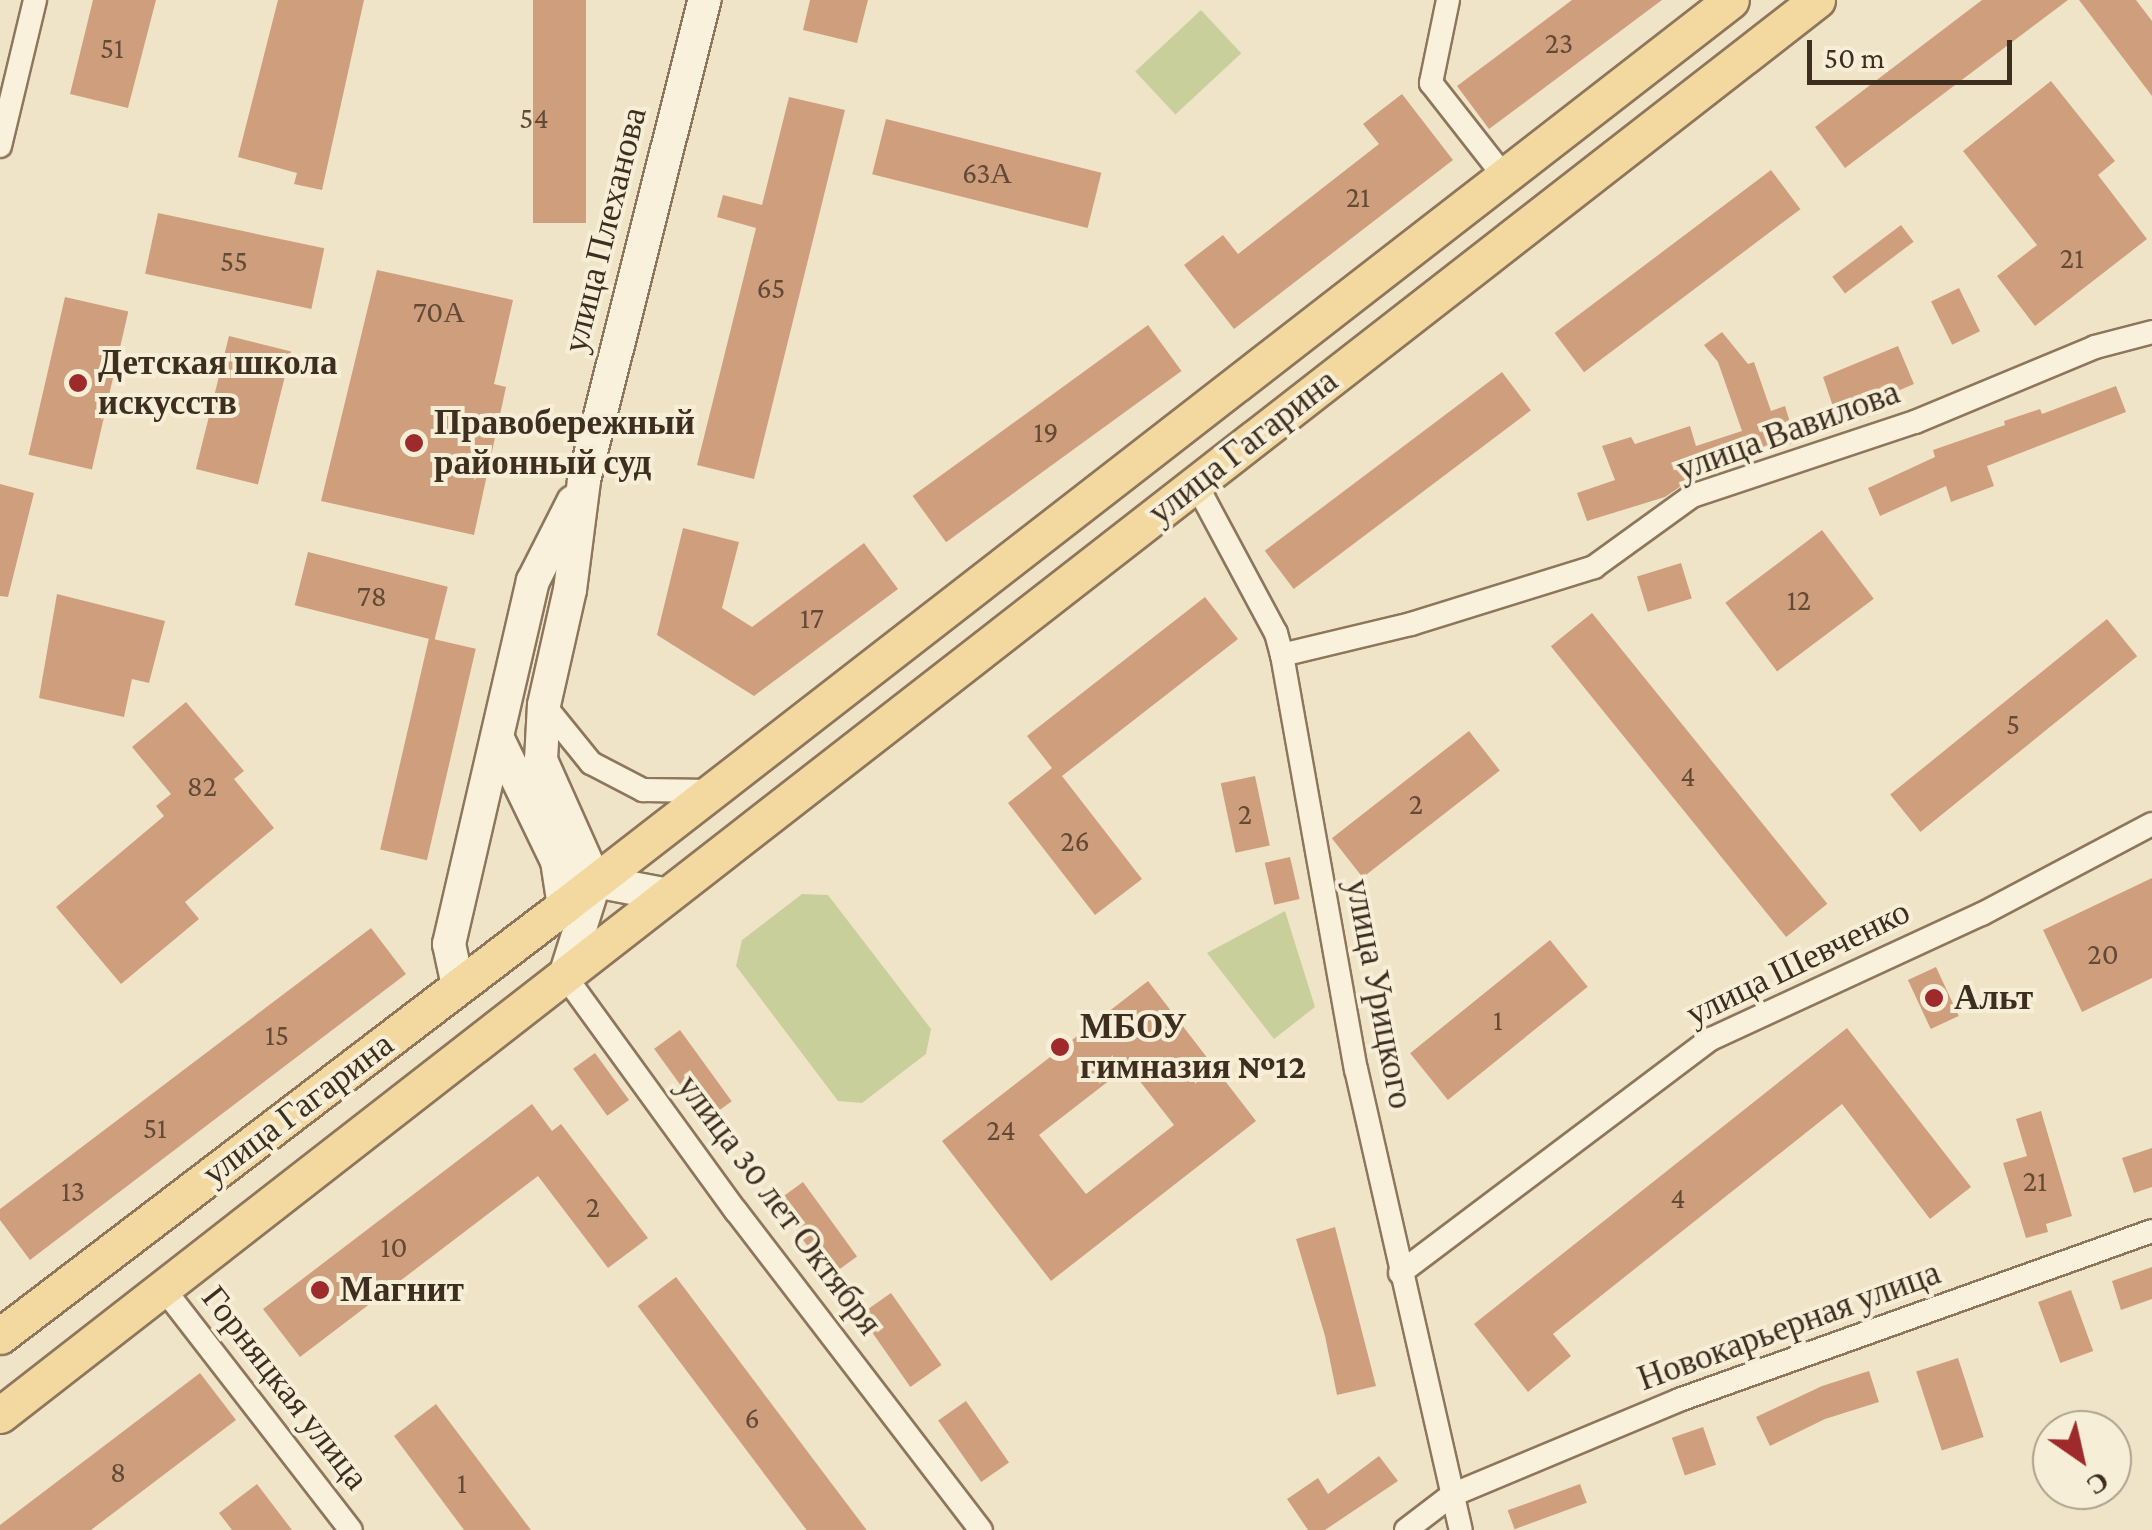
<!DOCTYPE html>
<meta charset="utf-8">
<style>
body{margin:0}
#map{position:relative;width:2152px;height:1530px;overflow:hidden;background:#f0e4c8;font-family:"Crimson Pro",serif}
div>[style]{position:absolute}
.green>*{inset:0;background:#c9cf9b;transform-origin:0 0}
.building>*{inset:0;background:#cf9f7d;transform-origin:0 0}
.roads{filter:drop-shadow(2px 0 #8d765c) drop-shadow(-2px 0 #8d765c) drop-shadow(0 2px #8d765c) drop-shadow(0 -2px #8d765c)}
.street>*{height:22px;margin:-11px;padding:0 11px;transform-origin:11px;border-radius:11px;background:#faf1dc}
.secondary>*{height:32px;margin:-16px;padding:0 16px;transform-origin:16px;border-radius:16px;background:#faf1dc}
.primary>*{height:35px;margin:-17.5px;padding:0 17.5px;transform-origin:17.5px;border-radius:17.5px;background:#f3d9a0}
.dots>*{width:28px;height:28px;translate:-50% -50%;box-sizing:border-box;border:5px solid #f7eed8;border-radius:50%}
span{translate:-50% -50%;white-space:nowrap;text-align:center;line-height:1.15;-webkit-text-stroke:8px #f7eed8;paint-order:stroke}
.number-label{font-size:30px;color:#624a37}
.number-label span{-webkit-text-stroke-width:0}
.street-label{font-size:35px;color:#3d2e20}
.poi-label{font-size:35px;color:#3d2e20;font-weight:700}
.left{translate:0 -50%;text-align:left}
.north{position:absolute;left:2032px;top:1410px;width:100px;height:100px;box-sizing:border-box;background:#f7eed8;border:2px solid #ada18e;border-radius:50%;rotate:146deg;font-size:28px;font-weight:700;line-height:40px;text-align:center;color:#3d2e20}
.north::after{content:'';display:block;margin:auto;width:35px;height:45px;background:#9e2a2b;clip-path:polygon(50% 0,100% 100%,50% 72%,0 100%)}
.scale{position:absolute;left:1807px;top:40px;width:205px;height:45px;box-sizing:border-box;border:5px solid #3d2e20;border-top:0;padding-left:12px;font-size:30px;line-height:35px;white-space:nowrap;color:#3d2e20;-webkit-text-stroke:8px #f7eed8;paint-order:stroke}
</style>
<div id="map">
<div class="green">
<div style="left:1201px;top:10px;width:59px;height:90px;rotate:47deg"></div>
<div style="clip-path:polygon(802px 894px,828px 895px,931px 1029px,926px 1054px,862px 1103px,838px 1101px,736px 966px,742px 940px)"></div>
<div style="clip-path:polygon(1285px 911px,1315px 1007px,1274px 1039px,1207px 953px)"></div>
</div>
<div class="building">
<div style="clip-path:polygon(93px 0,156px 0,128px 108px,70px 94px)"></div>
<div style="clip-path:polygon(278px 0,364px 0,322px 190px,294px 184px,297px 173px,238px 157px)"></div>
<div style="left:533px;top:0;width:53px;height:223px"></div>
<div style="clip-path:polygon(810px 0,868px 0,857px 43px,803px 30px)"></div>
<div style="clip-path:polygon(1572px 0,1662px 0,1489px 129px,1457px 86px)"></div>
<div style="clip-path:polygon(1982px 0,2068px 0,1845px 168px,1815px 127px)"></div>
<div style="clip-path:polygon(2079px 0,2136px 0,2152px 21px,2152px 96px)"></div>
<div style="clip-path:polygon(2051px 81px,2115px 161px,2098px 175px,2147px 239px,2035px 326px,1997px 276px,2037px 245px,1963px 151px)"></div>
<div style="clip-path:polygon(1402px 94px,1453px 160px,1234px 329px,1184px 265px,1223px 235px,1238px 254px,1379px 144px,1363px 124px)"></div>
<div style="clip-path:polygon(789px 97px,845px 110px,754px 479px,697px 465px,756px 228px,717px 217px,723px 195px,762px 205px)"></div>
<div style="left:886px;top:119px;width:222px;height:57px;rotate:14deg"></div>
<div style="left:1771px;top:170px;width:49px;height:271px;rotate:53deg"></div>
<div style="left:158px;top:213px;width:170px;height:62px;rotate:12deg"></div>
<div style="left:1901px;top:225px;width:21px;height:86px;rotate:53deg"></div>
<div style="clip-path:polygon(377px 270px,513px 300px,494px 384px,506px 387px,474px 535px,321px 501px)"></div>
<div style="left:1959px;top:288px;width:48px;height:31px;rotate:64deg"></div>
<div style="left:65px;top:297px;width:65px;height:162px;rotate:13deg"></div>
<div style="left:1148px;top:325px;width:57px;height:291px;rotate:54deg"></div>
<div style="clip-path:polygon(1722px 332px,1748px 364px,1754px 362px,1771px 411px,1785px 406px,1796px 442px,1687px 482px,1665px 497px,1587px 521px,1577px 493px,1615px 480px,1602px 446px,1631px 437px,1635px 444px,1690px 426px,1696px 446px,1742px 431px,1718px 362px,1704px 345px)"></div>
<div style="left:229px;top:336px;width:64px;height:137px;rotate:14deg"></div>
<div style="clip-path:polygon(1898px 346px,1914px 384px,1874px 401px,1878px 414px,1840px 427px,1823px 377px)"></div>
<div style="left:1502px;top:372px;width:48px;height:297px;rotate:53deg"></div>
<div style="clip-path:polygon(2116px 386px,2126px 412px,1987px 466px,1994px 486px,1951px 502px,1946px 486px,1880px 516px,1868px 488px,1935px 457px,1933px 450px,2005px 425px,2004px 421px,2040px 409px,2042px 414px)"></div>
<div style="clip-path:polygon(0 484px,34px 493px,8px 597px,0 596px)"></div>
<div style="clip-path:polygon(683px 528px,739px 542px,722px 608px,752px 627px,864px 543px,898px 589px,754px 696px,657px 635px)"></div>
<div style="left:1822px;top:530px;width:86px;height:121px;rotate:53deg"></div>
<div style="left:308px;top:552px;width:144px;height:55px;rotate:14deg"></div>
<div style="left:1681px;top:563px;width:37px;height:46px;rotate:73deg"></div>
<div style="clip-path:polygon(57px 594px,165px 621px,149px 683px,132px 679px,124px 717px,39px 698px)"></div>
<div style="clip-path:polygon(1205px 597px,1238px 639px,1062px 776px,1142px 879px,1095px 915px,1008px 803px,1052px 768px,1027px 736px)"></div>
<div style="left:1592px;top:613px;width:374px;height:53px;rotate:51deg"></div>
<div style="left:2107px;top:619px;width:48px;height:279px;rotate:51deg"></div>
<div style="left:429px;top:638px;width:48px;height:217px;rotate:13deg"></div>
<div style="clip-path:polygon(186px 702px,244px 771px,234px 779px,274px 828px,185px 902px,199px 919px,121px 984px,56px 907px,164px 816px,156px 806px,171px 794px,132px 747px)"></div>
<div style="left:1469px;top:731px;width:50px;height:174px;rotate:52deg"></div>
<div style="left:1255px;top:776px;width:71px;height:35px;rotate:78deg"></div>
<div style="left:1290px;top:857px;width:43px;height:26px;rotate:77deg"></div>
<div style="clip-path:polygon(2152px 878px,2152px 978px,2082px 1012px,2043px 930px)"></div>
<div style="clip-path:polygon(371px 928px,406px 974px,30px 1260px,0 1220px,0 1209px)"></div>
<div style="left:1550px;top:940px;width:60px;height:180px;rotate:51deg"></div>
<div style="left:1936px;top:967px;width:54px;height:31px;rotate:65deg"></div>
<div style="clip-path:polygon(evenodd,1148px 981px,1256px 1121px,1051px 1281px,942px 1141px,1148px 981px,1128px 1066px,1174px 1125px,1086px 1194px,1039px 1135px,1128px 1066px)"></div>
<div style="clip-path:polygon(1847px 1028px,1971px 1187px,1930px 1219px,1842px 1104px,1553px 1334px,1571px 1356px,1528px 1392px,1474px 1324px)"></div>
<div style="left:680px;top:1030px;width:88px;height:32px;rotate:54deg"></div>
<div style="left:595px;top:1053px;width:58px;height:27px;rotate:54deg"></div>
<div style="clip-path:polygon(532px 1104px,552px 1131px,561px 1124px,648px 1238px,608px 1268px,538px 1176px,300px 1357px,263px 1309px)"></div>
<div style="clip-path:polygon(2041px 1111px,2072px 1216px,2046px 1224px,2048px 1232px,2026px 1238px,2003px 1163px,2027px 1156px,2016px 1119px)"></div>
<div style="clip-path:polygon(2152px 1148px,2152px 1187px,2134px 1193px,2122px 1158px)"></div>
<div style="left:803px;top:1182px;width:92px;height:34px;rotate:54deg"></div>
<div style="clip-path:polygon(1335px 1227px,1376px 1386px,1337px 1395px,1325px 1336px,1296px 1239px)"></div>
<div style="clip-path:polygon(2152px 1267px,2152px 1299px,2121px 1310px,2112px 1281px)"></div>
<div style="left:676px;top:1277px;width:317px;height:48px;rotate:53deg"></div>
<div style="left:2071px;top:1290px;width:65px;height:35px;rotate:70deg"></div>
<div style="left:891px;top:1293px;width:88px;height:38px;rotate:55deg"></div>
<div style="left:1958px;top:1358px;width:83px;height:44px;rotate:72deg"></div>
<div style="clip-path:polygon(1869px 1371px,1879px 1402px,1825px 1419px,1770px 1446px,1756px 1417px,1822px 1386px)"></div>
<div style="clip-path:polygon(200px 1373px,236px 1420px,91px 1530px,0 1530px,0 1525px)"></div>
<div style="left:966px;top:1401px;width:75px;height:34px;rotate:55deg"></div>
<div style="clip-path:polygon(436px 1404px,531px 1530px,464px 1530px,394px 1436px)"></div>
<div style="left:1703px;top:1427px;width:40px;height:33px;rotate:71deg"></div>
<div style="clip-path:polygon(1379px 1456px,1398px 1481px,1325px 1530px,1308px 1530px,1287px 1499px,1318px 1478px,1328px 1494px)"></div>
<div style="clip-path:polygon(257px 1484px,292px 1530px,232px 1530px,219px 1513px)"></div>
<div style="left:1580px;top:1484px;width:20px;height:77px;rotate:70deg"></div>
</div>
<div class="roads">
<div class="street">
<div style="left:1448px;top:0;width:85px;rotate:101.6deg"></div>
<div style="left:1431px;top:83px;width:118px;rotate:51.9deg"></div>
<div style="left:0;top:146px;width:150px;rotate:-76.5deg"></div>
<div style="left:1196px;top:484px;width:169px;rotate:61.8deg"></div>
<div style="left:1276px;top:633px;width:23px;rotate:75deg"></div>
<div style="left:1282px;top:655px;width:421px;rotate:79.9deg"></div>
<div style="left:1356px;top:1069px;width:473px;rotate:77.2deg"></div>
<div style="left:1282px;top:655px;width:133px;rotate:-13.5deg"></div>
<div style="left:1411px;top:624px;width:192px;rotate:-17.3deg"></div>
<div style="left:1594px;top:567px;width:121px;rotate:-35.9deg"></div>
<div style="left:1692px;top:496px;width:235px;rotate:-18.4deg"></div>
<div style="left:1915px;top:422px;width:195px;rotate:-22.6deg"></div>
<div style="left:2095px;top:347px;width:59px;rotate:-14.7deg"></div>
<div style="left:544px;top:705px;width:75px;rotate:51deg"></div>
<div style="left:591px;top:763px;width:59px;rotate:27.4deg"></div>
<div style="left:643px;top:790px;width:68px;rotate:0.8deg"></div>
<div style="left:565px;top:962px;width:14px;rotate:90deg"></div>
<div style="left:565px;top:976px;width:291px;rotate:54deg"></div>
<div style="left:736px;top:1211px;width:402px;rotate:52.5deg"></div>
<div style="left:1400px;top:1273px;width:389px;rotate:-37deg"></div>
<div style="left:1711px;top:1039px;width:298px;rotate:-24.8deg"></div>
<div style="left:1982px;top:914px;width:192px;rotate:-27.9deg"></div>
<div style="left:163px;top:1288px;width:306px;rotate:52.2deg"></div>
<div style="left:1406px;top:1530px;width:58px;rotate:-37.3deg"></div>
<div style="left:1452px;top:1495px;width:246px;rotate:-22.7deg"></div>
<div style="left:1679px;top:1400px;width:502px;rotate:-19.66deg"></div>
</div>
<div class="secondary">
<div style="left:498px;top:739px;width:136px;rotate:64.2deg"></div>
<div style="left:557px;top:861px;width:46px;rotate:81.2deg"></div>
<div style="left:595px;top:881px;width:133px;rotate:-114.1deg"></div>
<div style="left:541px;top:760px;width:55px;rotate:-86.9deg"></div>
<div style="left:544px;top:705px;width:118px;rotate:-77.3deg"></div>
<div style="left:570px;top:590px;width:111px;rotate:-82.7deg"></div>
<div style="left:584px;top:480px;width:495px;rotate:-75.9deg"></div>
<div style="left:595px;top:881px;width:75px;rotate:10.7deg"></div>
<div style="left:565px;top:976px;width:100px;rotate:-72.5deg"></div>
<div style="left:458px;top:986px;width:43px;rotate:-102.1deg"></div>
<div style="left:449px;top:944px;width:373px;rotate:-77deg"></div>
<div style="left:533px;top:581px;width:89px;rotate:-63.1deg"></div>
</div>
<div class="primary">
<div style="left:0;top:1336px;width:709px;rotate:-37.32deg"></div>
<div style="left:564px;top:906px;width:1477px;rotate:-37.82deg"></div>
<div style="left:0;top:1415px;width:2303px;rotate:-37.91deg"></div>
</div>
</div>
<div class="dots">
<div style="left:78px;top:383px;background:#9e2a2b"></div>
<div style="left:414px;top:443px;background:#9e2a2b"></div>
<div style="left:1934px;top:998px;background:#9e2a2b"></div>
<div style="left:1060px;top:1047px;background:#9e2a2b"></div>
<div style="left:320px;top:1290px;background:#9e2a2b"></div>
</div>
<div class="number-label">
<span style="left:1559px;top:43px">23</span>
<span style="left:112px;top:48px">51</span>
<span style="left:534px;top:118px">54</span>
<span style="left:987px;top:173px">63А</span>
<span style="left:1358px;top:197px">21</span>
<span style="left:2072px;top:258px">21</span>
<span style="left:234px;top:261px">55</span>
<span style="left:771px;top:288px">65</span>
<span style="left:439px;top:312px">70А</span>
<span style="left:1046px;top:432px">19</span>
<span style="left:372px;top:596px">78</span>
<span style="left:1799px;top:600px">12</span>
<span style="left:812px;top:618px">17</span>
<span style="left:2013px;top:724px">5</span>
<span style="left:1688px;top:776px">4</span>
<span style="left:202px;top:786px">82</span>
<span style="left:1416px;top:804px">2</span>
<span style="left:1245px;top:814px">2</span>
<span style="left:1075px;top:841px">26</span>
<span style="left:2103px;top:954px">20</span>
<span style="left:1498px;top:1020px">1</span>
<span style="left:277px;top:1035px">15</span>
<span style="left:155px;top:1128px">51</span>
<span style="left:1001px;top:1130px">24</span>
<span style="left:2035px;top:1181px">21</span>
<span style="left:73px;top:1191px">13</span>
<span style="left:1678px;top:1198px">4</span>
<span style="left:593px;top:1207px">2</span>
<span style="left:394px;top:1247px">10</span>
<span style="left:752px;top:1418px">6</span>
<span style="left:118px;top:1472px">8</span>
<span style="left:462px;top:1483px">1</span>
</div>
<div class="street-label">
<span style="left:605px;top:230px;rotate:-76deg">улица Плеханова</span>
<span style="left:1788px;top:431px;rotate:-20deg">улица Вавилова</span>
<span style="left:1243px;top:447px;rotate:-38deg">улица Гагарина</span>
<span style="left:1798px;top:963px;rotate:-26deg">улица Шевченко</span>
<span style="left:1379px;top:994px;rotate:79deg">улица Урицкого</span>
<span style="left:298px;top:1109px;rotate:-37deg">улица Гагарина</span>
<span style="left:779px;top:1205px;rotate:53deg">улица 30 лет Октября</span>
<span style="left:1789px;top:1326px;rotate:-20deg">Новокарьерная улица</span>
<span style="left:285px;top:1388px;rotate:52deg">Горняцкая улица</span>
</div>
<div class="poi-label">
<span class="left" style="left:98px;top:383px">Детская школа<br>искусств</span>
<span class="left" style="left:434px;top:443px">Правобережный<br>районный суд</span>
<span class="left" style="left:1954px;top:998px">Альт</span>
<span class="left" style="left:1080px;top:1047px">МБОУ<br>гимназия №12</span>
<span class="left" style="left:340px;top:1290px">Магнит</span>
</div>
<div class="north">С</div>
<div class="scale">50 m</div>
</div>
